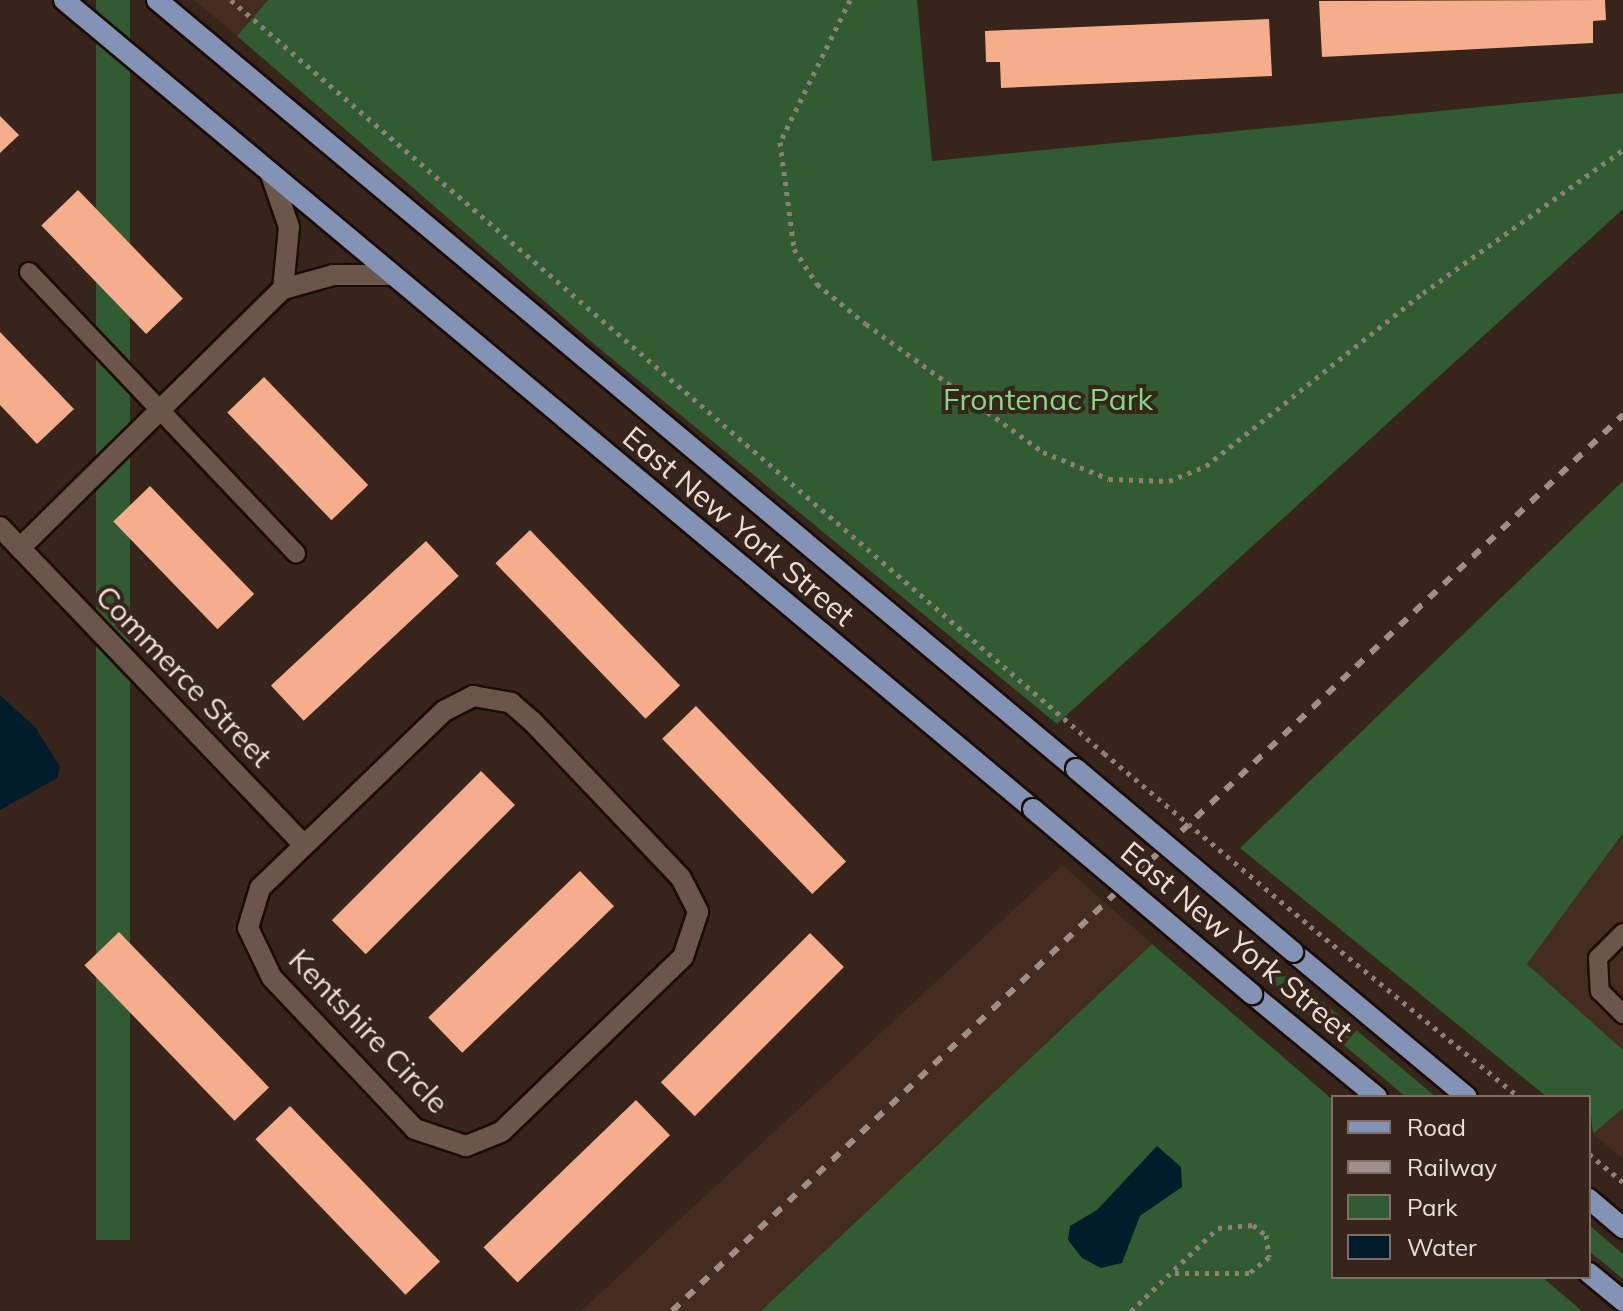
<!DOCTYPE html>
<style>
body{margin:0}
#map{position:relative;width:1623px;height:1311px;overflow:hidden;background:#37241b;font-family:Mulish,sans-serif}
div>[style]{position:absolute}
.built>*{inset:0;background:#452c21}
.green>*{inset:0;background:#315c31;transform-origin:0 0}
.water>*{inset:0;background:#001c2b}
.building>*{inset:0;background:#f6ad8c;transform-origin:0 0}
.path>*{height:5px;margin-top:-2.5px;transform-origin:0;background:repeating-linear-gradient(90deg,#907f78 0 4px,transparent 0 10px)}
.roads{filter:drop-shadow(2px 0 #1d0c05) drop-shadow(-2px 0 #1d0c05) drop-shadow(0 2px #1d0c05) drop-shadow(0 -2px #1d0c05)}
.lane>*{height:18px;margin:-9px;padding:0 9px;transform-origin:9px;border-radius:9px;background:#6c564c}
.street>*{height:20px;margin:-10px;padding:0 10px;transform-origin:10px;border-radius:10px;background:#6c564c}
.primary>*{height:20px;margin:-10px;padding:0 10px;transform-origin:10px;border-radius:10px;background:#8393b5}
.rail>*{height:6px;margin-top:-3px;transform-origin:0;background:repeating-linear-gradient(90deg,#9f8f88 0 10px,transparent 0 20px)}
.path-bridge>*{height:5px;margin-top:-2.5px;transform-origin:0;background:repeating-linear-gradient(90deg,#907f78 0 4px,transparent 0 10px)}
.bridges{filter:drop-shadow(2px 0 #1d0c05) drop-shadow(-2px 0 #1d0c05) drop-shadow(0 2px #1d0c05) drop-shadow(0 -2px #1d0c05)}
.primary-bridge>*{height:20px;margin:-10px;padding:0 10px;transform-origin:10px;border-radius:10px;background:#8393b5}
span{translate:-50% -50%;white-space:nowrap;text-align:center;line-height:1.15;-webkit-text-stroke:8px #37241b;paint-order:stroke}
.park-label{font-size:30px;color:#81db80}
.street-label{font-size:30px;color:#ecded8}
.legend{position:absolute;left:1331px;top:1095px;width:260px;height:184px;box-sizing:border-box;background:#37241b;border:2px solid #7f6e67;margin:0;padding:10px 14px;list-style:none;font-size:24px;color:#ecded8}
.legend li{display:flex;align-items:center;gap:16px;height:40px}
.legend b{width:40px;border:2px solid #7f6e67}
</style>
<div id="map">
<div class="built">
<div style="clip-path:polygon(194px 0,268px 0,237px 36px)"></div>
<div style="clip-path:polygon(1623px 833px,1623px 1050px,1527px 964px)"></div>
<div style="clip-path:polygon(1062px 865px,1152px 944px,761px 1311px,581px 1311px)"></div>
<div style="clip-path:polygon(1623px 1108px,1623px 1159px,1593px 1134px)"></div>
</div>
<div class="green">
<div style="left:96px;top:0;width:34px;height:1240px"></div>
<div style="clip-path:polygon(268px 0,917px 0,932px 161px,1623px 93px,1623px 209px,1057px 724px,594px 344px,237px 36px)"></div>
<div style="clip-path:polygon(1623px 481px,1623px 833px,1527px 964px,1623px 1050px,1623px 1108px,1593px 1134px,1589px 1097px,1547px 1097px,1240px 848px)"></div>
<div style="clip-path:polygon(1152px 944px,1333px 1100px,1333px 1277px,1542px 1277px,1582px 1311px,761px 1311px)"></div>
<div style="clip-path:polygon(1280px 966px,1436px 1097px,1406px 1097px,1265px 979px)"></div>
<div style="clip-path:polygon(1589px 1225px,1623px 1254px,1623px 1279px,1589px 1251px)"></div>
</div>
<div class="water">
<div style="clip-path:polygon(0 695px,36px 728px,60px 767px,57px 778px,0 810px)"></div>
<div style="clip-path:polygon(1157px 1146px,1181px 1167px,1182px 1187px,1140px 1216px,1122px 1263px,1101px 1268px,1082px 1258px,1068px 1240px,1070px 1226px,1097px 1210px)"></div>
</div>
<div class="building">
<div style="clip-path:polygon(1605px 0,1606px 20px,1593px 21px,1593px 43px,1322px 57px,1319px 1px)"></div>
<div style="clip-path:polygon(1269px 19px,1272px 76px,1001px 88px,1000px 62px,986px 62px,985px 31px)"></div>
<div style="clip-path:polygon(0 116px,19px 135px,0 153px)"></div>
<div style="left:78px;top:190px;width:151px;height:51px;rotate:46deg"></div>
<div style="clip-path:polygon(0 332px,74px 409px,37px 444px,0 405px)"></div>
<div style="left:264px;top:377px;width:150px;height:51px;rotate:46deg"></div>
<div style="left:150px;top:486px;width:150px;height:51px;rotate:46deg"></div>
<div style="left:530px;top:530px;width:216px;height:48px;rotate:46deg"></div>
<div style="left:426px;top:541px;width:48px;height:212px;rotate:47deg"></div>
<div style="left:696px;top:706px;width:216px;height:47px;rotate:46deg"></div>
<div style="left:481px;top:771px;width:48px;height:211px;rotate:45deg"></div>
<div style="left:580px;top:871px;width:49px;height:211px;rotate:46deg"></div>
<div style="left:119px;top:932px;width:216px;height:48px;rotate:46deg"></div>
<div style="left:810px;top:933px;width:48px;height:211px;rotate:45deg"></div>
<div style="left:636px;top:1100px;width:49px;height:212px;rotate:46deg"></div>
<div style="left:290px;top:1106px;width:216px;height:48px;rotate:46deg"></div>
</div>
<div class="path">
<div style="left:231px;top:0;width:1153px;rotate:40.78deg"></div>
<div style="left:850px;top:0;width:158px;rotate:116.2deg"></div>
<div style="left:780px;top:142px;width:108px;rotate:82.5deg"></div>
<div style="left:794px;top:249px;width:42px;rotate:56.7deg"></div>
<div style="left:817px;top:284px;width:63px;rotate:39.2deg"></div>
<div style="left:866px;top:324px;width:218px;rotate:35.9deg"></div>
<div style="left:1043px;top:452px;width:71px;rotate:22.2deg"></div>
<div style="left:1109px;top:479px;width:60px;rotate:1.9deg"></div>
<div style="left:1169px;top:481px;width:40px;rotate:-22deg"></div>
<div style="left:1206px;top:466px;width:278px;rotate:-38.6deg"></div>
<div style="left:1423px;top:293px;width:246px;rotate:-35.6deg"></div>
<div style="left:1310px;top:926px;width:270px;rotate:39.3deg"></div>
<div style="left:1589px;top:1154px;width:44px;rotate:39.5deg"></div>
<div style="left:1131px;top:1311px;width:120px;rotate:-43.7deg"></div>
<div style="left:1218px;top:1228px;width:35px;rotate:-5deg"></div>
<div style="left:1253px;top:1225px;width:16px;rotate:38deg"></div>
<div style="left:1266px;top:1235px;width:22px;rotate:82deg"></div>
<div style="left:1269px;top:1257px;width:26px;rotate:141deg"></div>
<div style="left:1249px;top:1273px;width:77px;rotate:180deg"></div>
</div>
<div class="roads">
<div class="lane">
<div style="left:29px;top:272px;width:388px;rotate:46.5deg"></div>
<div style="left:1623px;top:933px;width:35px;rotate:135deg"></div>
<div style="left:1598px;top:958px;width:33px;rotate:87deg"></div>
<div style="left:1600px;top:991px;width:33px;rotate:45deg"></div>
</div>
<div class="street">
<div style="left:270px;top:172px;width:58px;rotate:70.9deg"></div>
<div style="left:289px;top:227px;width:62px;rotate:95.5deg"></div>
<div style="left:0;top:527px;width:440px;rotate:46.3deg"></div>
<div style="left:20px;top:548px;width:369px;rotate:-44.6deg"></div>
<div style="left:283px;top:289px;width:52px;rotate:-15.6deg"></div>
<div style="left:333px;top:275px;width:59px"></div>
<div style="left:473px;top:696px;width:39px;rotate:10deg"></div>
<div style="left:511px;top:703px;width:28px;rotate:41deg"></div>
<div style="left:532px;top:721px;width:216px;rotate:46.5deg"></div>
<div style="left:681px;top:878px;width:38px;rotate:63deg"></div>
<div style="left:698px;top:912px;width:47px;rotate:108.4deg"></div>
<div style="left:683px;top:957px;width:252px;rotate:136.1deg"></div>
<div style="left:501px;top:1132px;width:38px;rotate:158deg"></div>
<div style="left:466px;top:1146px;width:54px;rotate:-161.6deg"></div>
<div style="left:415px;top:1129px;width:208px;rotate:-133.4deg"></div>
<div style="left:272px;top:978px;width:55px;rotate:-115.6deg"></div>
<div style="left:248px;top:928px;width:42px;rotate:-73.3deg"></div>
<div style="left:260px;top:888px;width:255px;rotate:-43.9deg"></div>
<div style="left:444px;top:711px;width:33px;rotate:-27deg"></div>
</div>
<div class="primary">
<div style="left:64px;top:0;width:1262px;rotate:39.86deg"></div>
<div style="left:157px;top:0;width:1198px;rotate:39.92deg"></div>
<div style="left:1293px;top:952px;width:226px;rotate:39.8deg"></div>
<div style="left:1252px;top:994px;width:162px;rotate:39.5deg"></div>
<div style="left:1589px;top:1199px;width:45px;rotate:40.5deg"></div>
<div style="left:1589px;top:1273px;width:44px;rotate:39.5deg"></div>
</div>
</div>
<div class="rail">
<div style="left:672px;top:1311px;width:1307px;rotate:-43.29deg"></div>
</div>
<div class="path-bridge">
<div style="left:1104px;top:753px;width:269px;rotate:40deg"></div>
</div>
<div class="bridges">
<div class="primary-bridge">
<div style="left:1076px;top:769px;width:284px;rotate:40.1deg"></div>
<div style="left:1033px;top:809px;width:287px;rotate:40.2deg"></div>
</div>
</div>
<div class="park-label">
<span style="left:1048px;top:399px">Frontenac Park</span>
</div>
<div class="street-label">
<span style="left:739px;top:526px;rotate:40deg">East New York Street</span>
<span style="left:184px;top:676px;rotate:46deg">Commerce Street</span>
<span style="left:1237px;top:941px;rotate:40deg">East New York Street</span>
<span style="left:369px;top:1031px;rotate:46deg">Kentshire Circle</span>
</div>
<ul class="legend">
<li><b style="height:10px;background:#8393b5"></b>Road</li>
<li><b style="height:10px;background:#9f8f88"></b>Railway</li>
<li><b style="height:22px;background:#315c31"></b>Park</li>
<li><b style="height:22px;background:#001c2b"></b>Water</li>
</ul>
</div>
